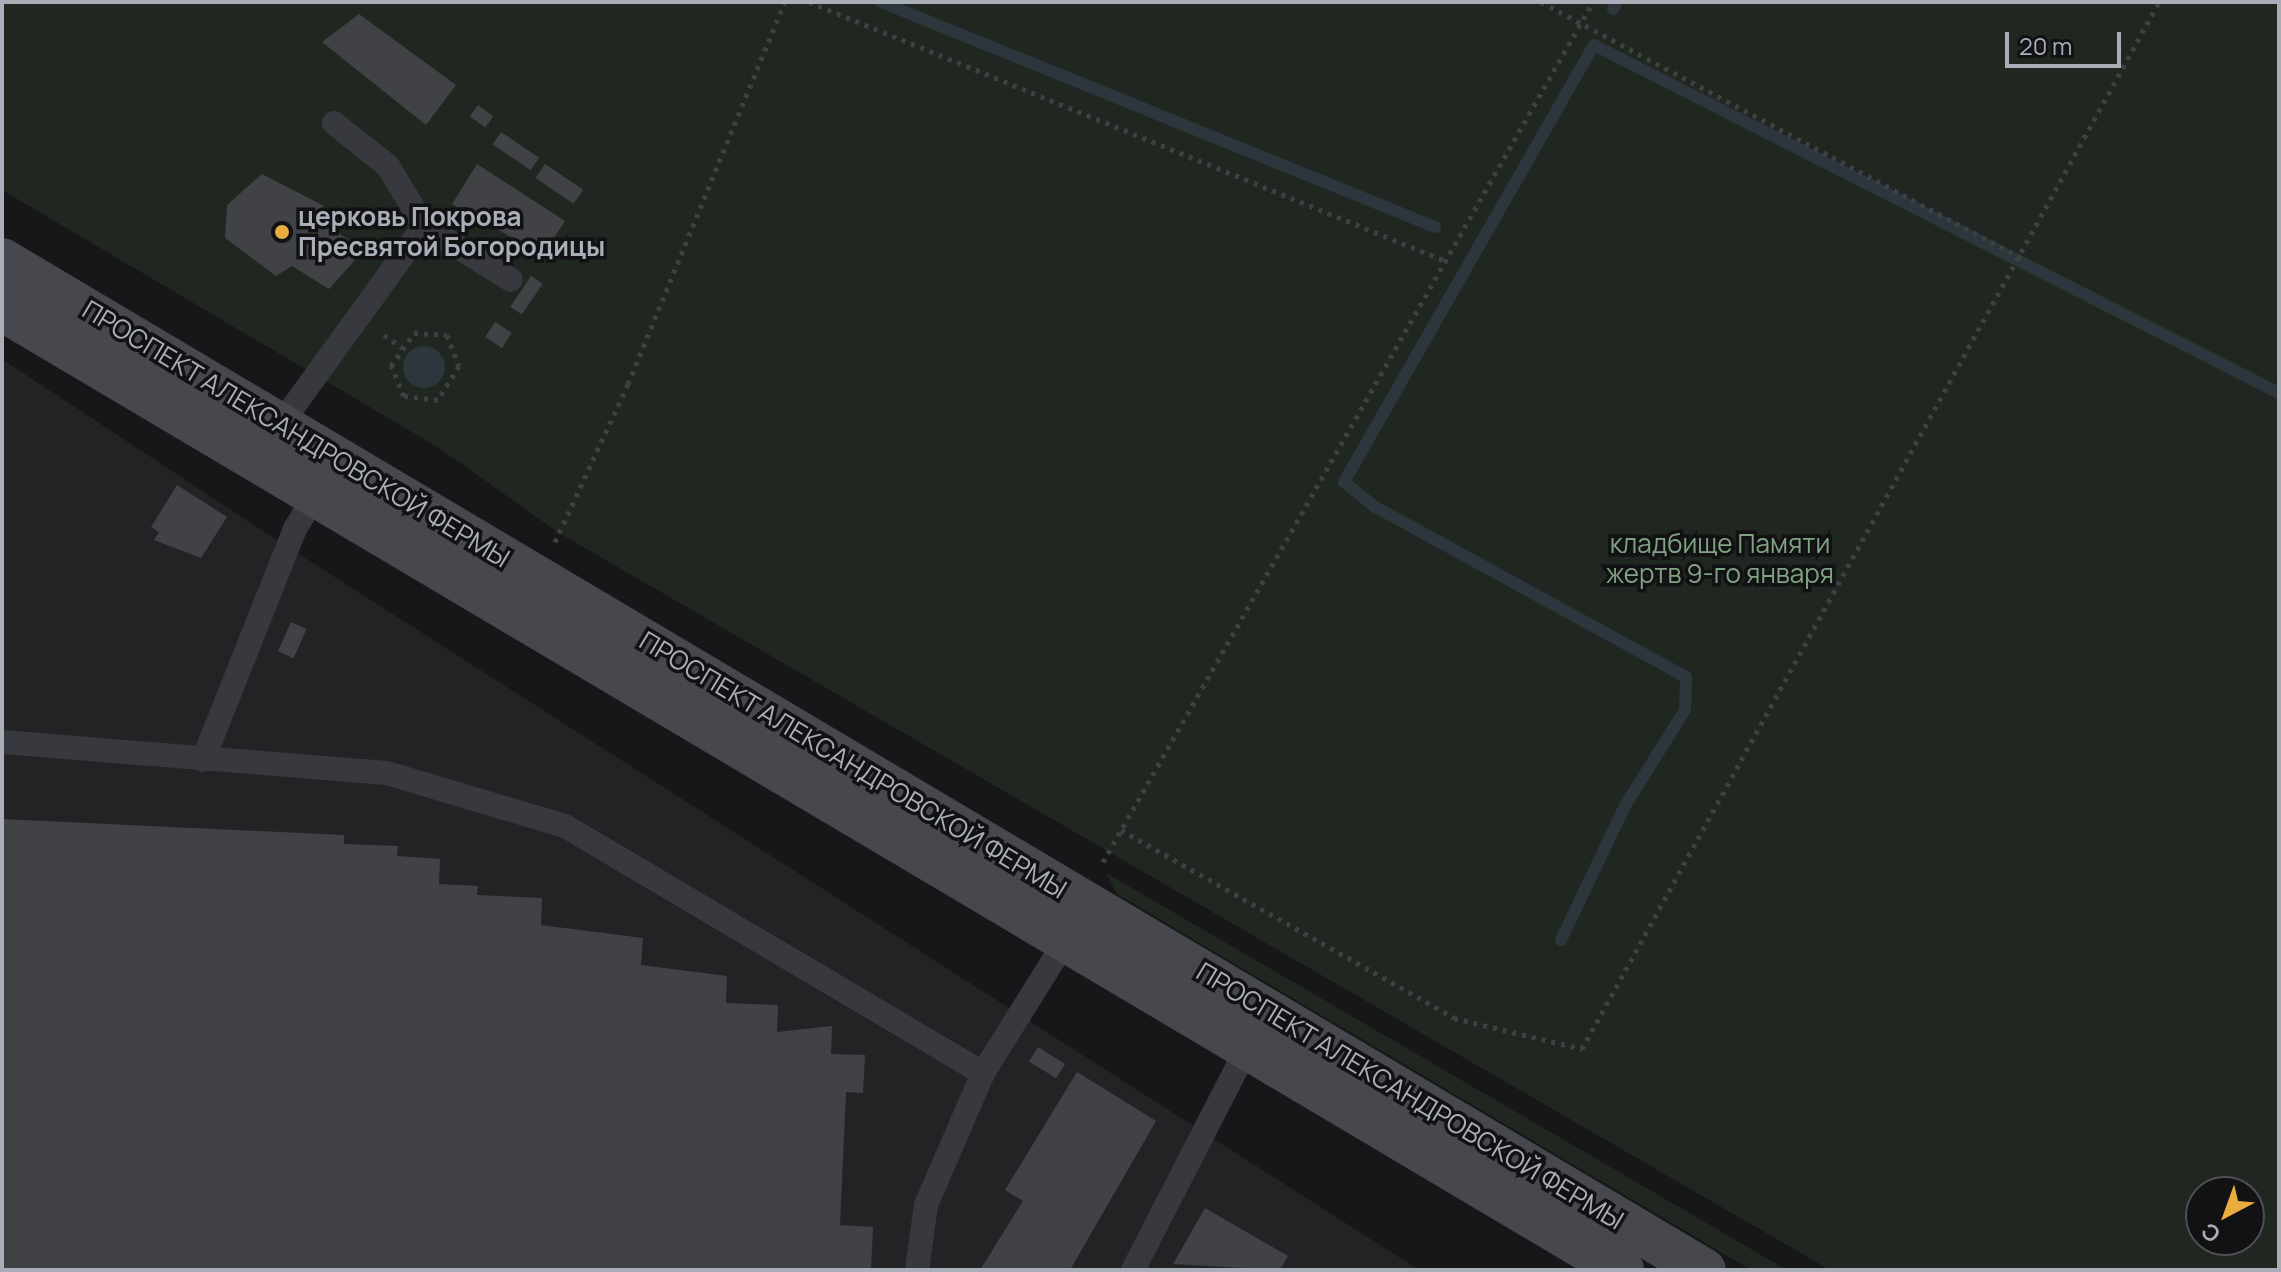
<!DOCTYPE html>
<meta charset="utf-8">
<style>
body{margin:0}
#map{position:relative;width:2281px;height:1272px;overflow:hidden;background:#171719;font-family:Manrope,sans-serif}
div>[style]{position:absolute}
.built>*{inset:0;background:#232326}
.green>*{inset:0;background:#1f2720}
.water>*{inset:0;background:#2d363c}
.round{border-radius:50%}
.stream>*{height:12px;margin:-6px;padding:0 6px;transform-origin:6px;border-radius:6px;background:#2d363c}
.building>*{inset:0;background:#414246;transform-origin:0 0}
.path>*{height:5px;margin-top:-2.5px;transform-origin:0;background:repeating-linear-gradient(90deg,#3e4044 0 4px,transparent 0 10px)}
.service>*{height:24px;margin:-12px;padding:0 12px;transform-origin:12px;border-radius:12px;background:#38393e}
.secondary>*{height:44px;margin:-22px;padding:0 22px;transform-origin:22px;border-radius:22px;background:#46484d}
.dots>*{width:22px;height:22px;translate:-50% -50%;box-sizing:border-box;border:4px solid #121214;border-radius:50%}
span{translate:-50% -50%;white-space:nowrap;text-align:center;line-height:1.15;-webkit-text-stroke:7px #121214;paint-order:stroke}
.poi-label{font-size:26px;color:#a9aeb8;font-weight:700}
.left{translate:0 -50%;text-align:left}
.street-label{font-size:26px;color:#a9aeb8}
.park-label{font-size:26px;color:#81a283}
.frame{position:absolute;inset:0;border:4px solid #a9aeb8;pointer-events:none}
.north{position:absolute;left:2185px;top:1176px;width:80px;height:80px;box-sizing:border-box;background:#121214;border:2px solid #4e5056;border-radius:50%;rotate:221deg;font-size:22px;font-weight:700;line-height:32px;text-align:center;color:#a9aeb8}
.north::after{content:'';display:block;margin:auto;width:28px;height:36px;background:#eaad3d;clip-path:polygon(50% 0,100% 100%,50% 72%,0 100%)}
.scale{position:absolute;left:2005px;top:32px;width:116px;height:36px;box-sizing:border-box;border:4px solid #a9aeb8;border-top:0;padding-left:10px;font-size:24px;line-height:28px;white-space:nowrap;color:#a9aeb8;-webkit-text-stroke:6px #121214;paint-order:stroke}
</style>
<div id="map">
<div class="built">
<div style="clip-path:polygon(2px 359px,269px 535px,1419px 1270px,2px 1270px)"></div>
</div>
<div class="green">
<div style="clip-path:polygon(evenodd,2px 2px,2279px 2px,2279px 1270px,1830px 1270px,559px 533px,439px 448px,2px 190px,2px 2px,2201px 1192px,2249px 1192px,2249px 1240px,2201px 1240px,2201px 1192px)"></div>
<div style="clip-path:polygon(1107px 874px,1108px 874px,1787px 1270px,1751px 1270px,1117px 894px)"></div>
</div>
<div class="water">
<div class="round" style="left:403px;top:346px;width:42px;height:42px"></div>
</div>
<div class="stream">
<div style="left:881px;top:2px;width:598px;rotate:22.1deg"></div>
<div style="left:1613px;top:9px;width:8px;rotate:-60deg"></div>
<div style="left:1561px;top:940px;width:148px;rotate:-64.5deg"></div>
<div style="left:1625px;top:806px;width:113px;rotate:-58deg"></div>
<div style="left:1685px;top:710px;width:33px;rotate:-88deg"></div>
<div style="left:1686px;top:677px;width:354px;rotate:-151.3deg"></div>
<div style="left:1375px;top:507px;width:40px;rotate:-141deg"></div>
<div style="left:1344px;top:482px;width:503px;rotate:-60.23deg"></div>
<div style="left:1594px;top:45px;width:768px;rotate:26.93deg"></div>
</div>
<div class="building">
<div style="clip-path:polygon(359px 14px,456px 85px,426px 125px,322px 42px)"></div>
<div style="left:478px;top:105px;width:19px;height:14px;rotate:36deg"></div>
<div style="left:501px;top:132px;width:46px;height:15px;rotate:34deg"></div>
<div style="clip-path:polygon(477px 164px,565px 221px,543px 255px,452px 204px)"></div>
<div style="left:545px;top:164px;width:46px;height:17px;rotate:34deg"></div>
<div style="clip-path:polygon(262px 174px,324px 206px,321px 222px,357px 245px,355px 260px,329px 289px,292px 266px,276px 276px,225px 238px,227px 205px)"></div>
<div style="left:531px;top:276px;width:14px;height:37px;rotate:34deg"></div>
<div style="left:495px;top:322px;width:20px;height:18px;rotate:33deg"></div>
<div style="clip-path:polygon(177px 485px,227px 517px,201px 558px,154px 540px,159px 532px,151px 527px)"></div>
<div style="left:291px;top:622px;width:17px;height:32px;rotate:24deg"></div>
<div style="clip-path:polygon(2px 819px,344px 835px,344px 844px,398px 846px,397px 856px,440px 859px,439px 884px,478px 886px,477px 895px,542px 898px,541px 925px,643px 938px,641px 965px,727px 976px,726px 1003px,778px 1005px,777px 1032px,832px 1026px,831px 1054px,865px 1055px,863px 1093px,846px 1092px,840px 1225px,873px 1227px,871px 1270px,2px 1270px)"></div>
<div style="left:1038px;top:1047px;width:32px;height:17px;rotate:32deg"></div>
<div style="clip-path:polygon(1077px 1072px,1156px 1121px,1070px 1270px,980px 1270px,1023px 1201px,1005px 1190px)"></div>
<div style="clip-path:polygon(1205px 1208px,1288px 1256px,1280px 1270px,1173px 1264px)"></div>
</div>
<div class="path">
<div style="left:809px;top:2px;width:688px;rotate:22.13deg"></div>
<div style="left:1541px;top:2px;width:546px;rotate:28.07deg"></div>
<div style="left:414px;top:333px;width:33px;rotate:3deg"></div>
<div style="left:447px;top:335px;width:33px;rotate:69deg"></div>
<div style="left:459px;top:366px;width:40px;rotate:122deg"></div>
<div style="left:438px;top:400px;width:34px;rotate:-173deg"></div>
<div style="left:404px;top:396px;width:33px;rotate:-113deg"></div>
<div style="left:391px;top:366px;width:40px;rotate:-55.1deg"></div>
<div style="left:384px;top:335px;width:23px;rotate:34deg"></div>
<div style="left:555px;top:542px;width:174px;rotate:-65.2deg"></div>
<div style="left:628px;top:384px;width:413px;rotate:-67.7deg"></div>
<div style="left:1121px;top:830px;width:382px;rotate:29.4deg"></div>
<div style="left:1454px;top:1018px;width:132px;rotate:13.6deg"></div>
<div style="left:1582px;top:1049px;width:1195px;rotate:-61.14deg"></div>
<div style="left:1103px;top:862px;width:990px;rotate:-60.33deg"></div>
</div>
<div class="service">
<div style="left:424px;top:226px;width:102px;rotate:31.8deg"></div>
<div style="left:275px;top:432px;width:254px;rotate:-54.1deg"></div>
<div style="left:424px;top:226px;width:70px;rotate:-121deg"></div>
<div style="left:388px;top:166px;width:69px;rotate:-141.5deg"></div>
<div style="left:2px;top:742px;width:386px;rotate:4.6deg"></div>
<div style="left:387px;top:773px;width:186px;rotate:16.6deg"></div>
<div style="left:565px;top:826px;width:486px;rotate:30.6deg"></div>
<div style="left:203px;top:760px;width:249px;rotate:-68.3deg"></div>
<div style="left:295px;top:529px;width:49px;rotate:-59.2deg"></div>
<div style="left:917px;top:1270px;width:66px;rotate:-82.1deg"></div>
<div style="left:926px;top:1205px;width:144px;rotate:-66.6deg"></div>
<div style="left:983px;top:1073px;width:164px;rotate:-58deg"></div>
<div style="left:1133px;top:1270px;width:250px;rotate:-62.8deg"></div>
</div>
<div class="secondary">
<div style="left:2px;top:260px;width:1979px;rotate:30.69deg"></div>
<div style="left:2px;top:309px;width:1884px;rotate:30.68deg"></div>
</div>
<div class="dots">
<div style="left:282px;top:232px;background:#eaad3d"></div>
</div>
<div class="poi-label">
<span class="left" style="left:298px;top:232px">церковь Покрова<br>Пресвятой Богородицы</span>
</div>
<div class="street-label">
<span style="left:296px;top:434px;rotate:31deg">ПРОСПЕКТ АЛЕКСАНДРОВСКОЙ ФЕРМЫ</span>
<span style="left:853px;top:765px;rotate:31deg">ПРОСПЕКТ АЛЕКСАНДРОВСКОЙ ФЕРМЫ</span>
<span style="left:1410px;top:1096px;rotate:31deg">ПРОСПЕКТ АЛЕКСАНДРОВСКОЙ ФЕРМЫ</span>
</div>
<div class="park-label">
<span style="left:1720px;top:559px">кладбище Памяти<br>жертв 9-го января</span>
</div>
<div class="frame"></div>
<div class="north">С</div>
<div class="scale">20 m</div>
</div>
